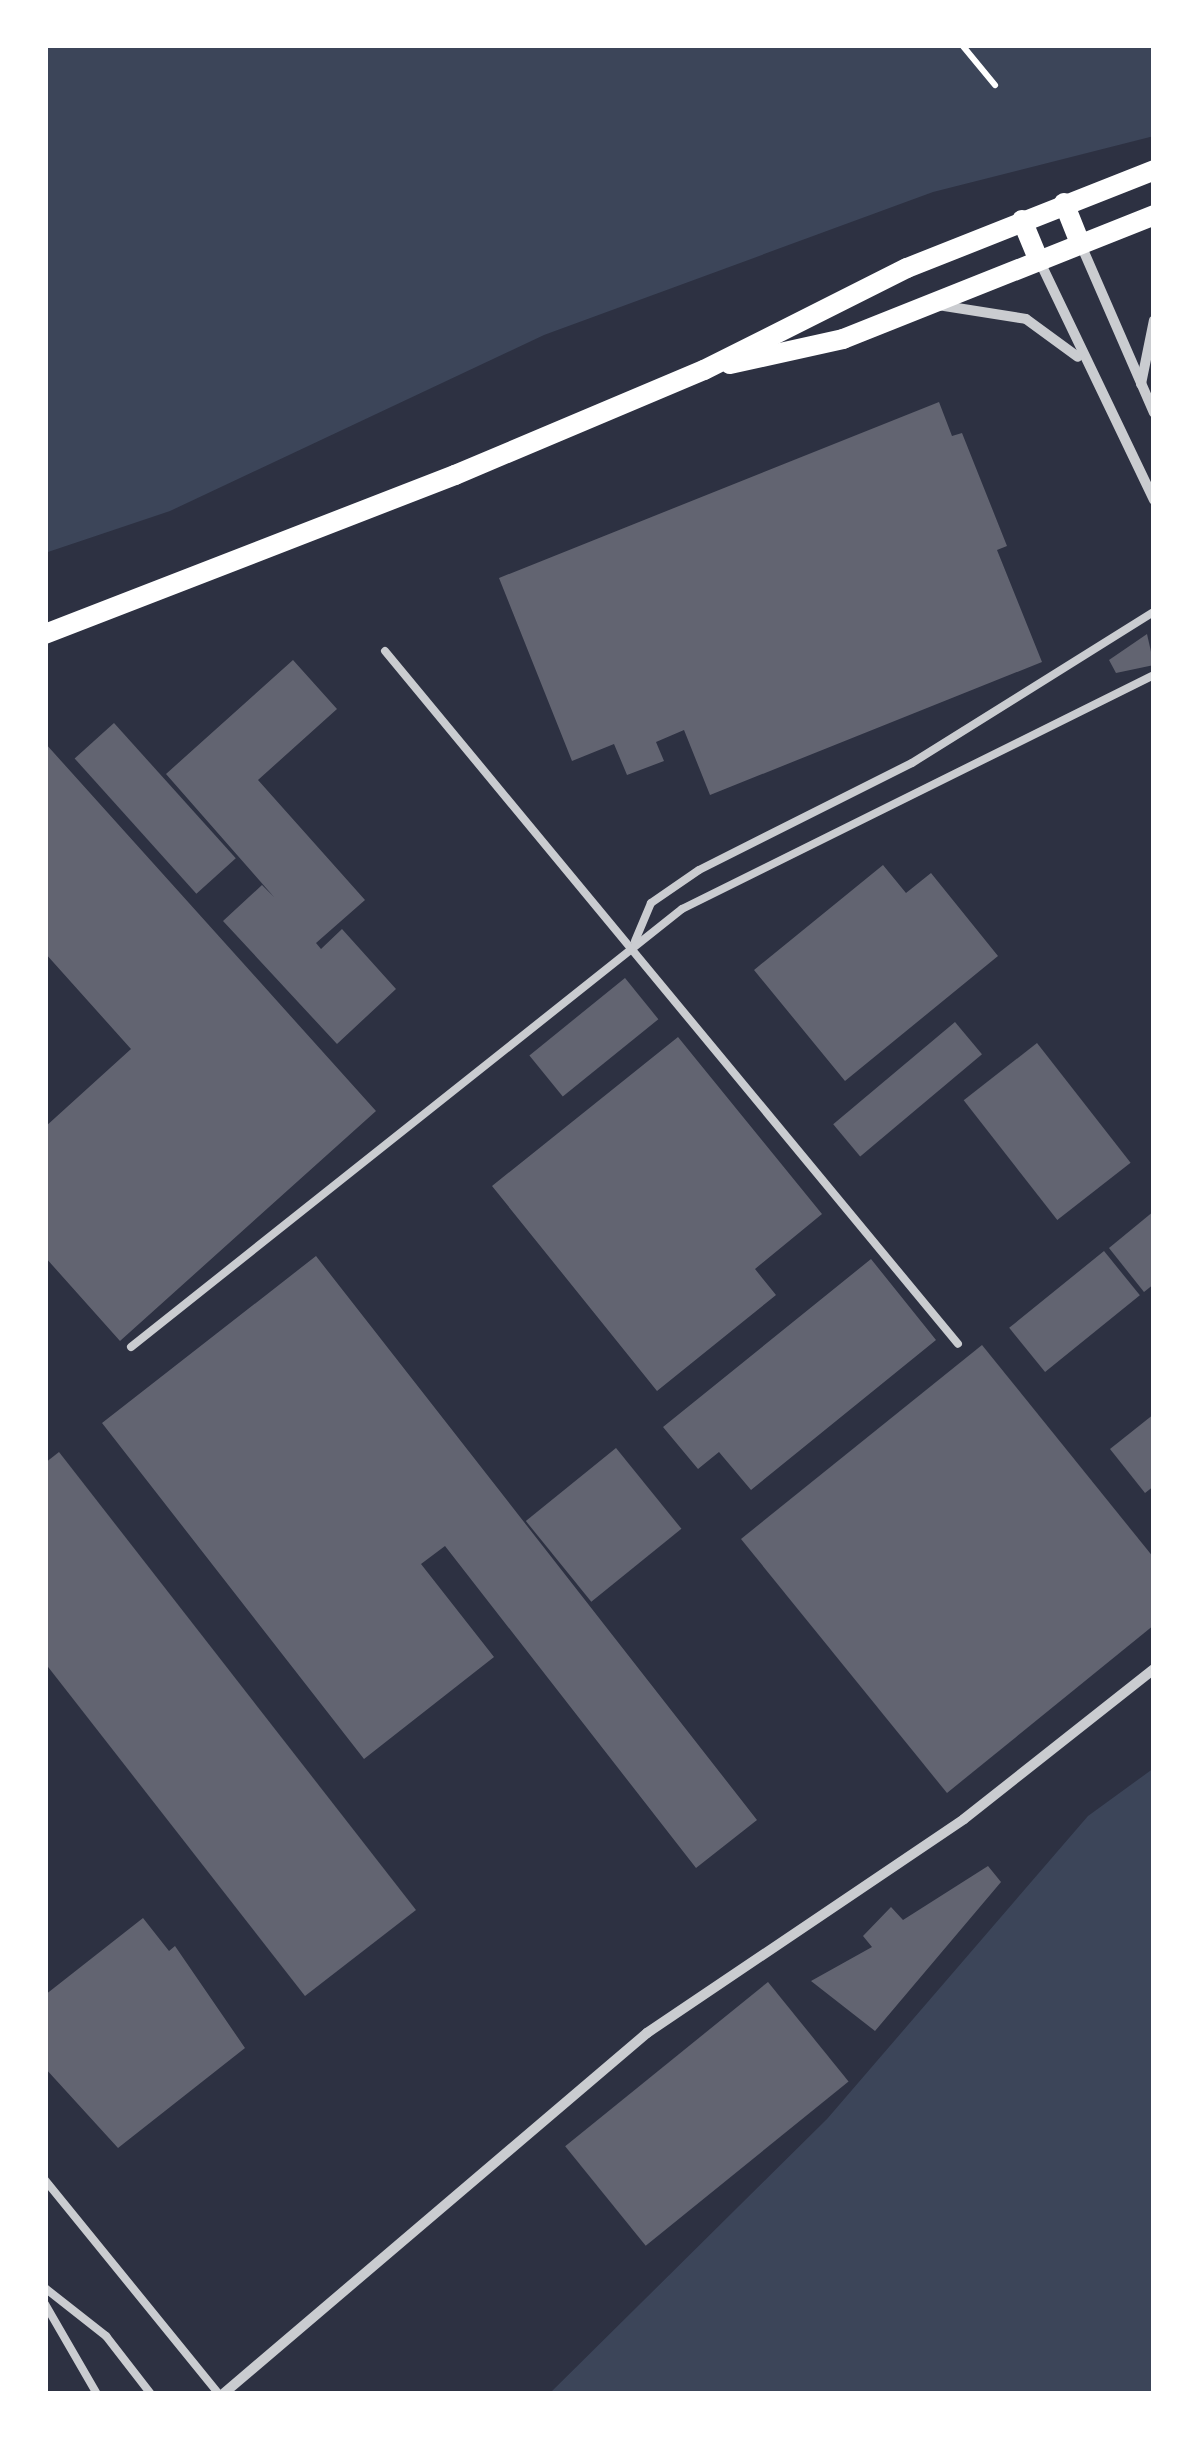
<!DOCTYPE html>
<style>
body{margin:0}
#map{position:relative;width:1199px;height:2439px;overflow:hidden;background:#2d3142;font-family:"IBM Plex Sans",sans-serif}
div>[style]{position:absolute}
.green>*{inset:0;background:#3c4559}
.building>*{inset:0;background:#626471;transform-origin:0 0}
.path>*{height:6px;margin:-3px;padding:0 3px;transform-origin:3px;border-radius:3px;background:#fff}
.service>*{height:8px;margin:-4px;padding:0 4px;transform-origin:4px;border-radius:4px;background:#caccd0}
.minor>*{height:10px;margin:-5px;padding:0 5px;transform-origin:5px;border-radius:5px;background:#caccd0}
.secondary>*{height:20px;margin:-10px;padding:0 10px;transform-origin:10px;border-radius:10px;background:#fff}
span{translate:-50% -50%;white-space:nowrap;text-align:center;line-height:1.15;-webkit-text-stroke:8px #fff;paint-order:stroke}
.frame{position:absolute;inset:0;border:48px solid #fff;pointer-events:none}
</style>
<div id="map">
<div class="green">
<div style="clip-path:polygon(45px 45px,1154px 45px,1154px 136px,933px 192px,544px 335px,170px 511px,45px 553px)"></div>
<div style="clip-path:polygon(1154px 1768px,1154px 2394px,549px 2394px,827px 2119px,1088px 1816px)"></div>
</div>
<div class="building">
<div style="clip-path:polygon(939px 402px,952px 436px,962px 433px,1007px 546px,997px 550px,1042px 662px,710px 795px,684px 730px,656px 742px,664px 761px,627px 775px,614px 744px,572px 761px,499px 578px)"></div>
<div style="clip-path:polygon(1147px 634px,1154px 665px,1116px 673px,1109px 660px)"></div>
<div style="clip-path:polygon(293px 660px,337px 709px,258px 780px,365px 900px,316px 943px,321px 949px,342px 929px,396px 989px,337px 1044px,223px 921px,262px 885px,274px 897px,166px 774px)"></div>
<div style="left:114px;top:723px;width:182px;height:53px;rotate:48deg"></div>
<div style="clip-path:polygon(45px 743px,376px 1111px,120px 1341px,45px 1257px,45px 1127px,131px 1049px,45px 953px)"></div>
<div style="clip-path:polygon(883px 865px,906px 893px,931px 873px,998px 956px,845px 1081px,754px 970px)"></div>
<div style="left:625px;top:978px;width:53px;height:123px;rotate:51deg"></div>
<div style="left:955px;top:1022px;width:42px;height:159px;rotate:50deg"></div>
<div style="clip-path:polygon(678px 1037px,822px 1214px,755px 1269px,776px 1295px,657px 1391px,492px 1186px)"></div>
<div style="left:1037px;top:1043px;width:152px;height:93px;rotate:52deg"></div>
<div style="clip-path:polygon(1154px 1211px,1154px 1284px,1144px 1292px,1109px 1248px)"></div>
<div style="left:1104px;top:1251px;width:57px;height:122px;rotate:51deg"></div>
<div style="clip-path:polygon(316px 1256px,757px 1820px,696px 1868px,445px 1546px,421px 1564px,494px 1657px,364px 1759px,102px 1423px)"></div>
<div style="clip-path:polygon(871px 1259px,936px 1340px,751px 1490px,719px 1452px,698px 1469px,663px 1427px)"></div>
<div style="clip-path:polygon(982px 1345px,1154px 1558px,1154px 1625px,947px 1793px,741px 1539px)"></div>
<div style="clip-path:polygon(1154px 1414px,1154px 1486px,1145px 1493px,1110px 1449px)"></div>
<div style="left:616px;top:1448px;width:104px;height:116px;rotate:51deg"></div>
<div style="clip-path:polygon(59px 1452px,416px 1910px,305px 1996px,45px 1663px,45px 1463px)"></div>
<div style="clip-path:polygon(988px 1866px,1001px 1882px,875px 2031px,811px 1981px,872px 1947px,863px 1936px,891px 1907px,903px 1920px)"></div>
<div style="clip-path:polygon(143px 1918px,169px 1951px,175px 1946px,245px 2048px,118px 2148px,45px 2068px,45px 1995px)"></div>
<div style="left:768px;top:1982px;width:128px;height:261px;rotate:51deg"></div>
</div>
<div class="path">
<div style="left:962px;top:45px;width:52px;rotate:50.5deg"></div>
</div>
<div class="service">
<div style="left:385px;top:651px;width:899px;rotate:50.41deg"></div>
<div style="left:635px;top:941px;width:41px;rotate:-67.2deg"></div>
<div style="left:651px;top:903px;width:58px;rotate:-34.5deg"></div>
<div style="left:699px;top:870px;width:238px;rotate:-26.7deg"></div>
<div style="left:912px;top:763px;width:285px;rotate:-32deg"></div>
<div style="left:131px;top:1347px;width:704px;rotate:-38.48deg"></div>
<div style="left:682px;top:909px;width:527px;rotate:-26.37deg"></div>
<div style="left:45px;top:2180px;width:276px;rotate:50.9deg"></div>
<div style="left:45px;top:2288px;width:78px;rotate:38.2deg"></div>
<div style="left:106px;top:2336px;width:73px;rotate:52.2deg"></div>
<div style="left:45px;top:2304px;width:104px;rotate:60deg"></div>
</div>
<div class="minor">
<div style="left:1081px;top:245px;width:183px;rotate:66.5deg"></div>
<div style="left:1040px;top:262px;width:264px;rotate:64.4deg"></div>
<div style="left:938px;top:305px;width:89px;rotate:9deg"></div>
<div style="left:1026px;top:319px;width:64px;rotate:36.2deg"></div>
<div style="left:1141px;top:384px;width:65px;rotate:-78.5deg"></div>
<div style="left:223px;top:2394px;width:557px;rotate:-40.41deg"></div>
<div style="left:647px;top:2033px;width:382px;rotate:-34deg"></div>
<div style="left:964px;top:1819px;width:242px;rotate:-38.3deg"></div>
</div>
<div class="secondary">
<div style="left:1064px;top:203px;width:43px;rotate:68.2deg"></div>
<div style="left:1022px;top:220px;width:44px;rotate:67.5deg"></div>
<div style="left:730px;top:364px;width:116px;rotate:-12.5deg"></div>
<div style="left:843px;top:339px;width:335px;rotate:-21.7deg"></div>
<div style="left:45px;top:634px;width:440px;rotate:-21.2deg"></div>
<div style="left:455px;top:475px;width:270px;rotate:-22.9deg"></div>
<div style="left:704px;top:370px;width:227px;rotate:-26.7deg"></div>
<div style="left:907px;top:268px;width:266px;rotate:-21.6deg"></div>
</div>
<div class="frame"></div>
</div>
